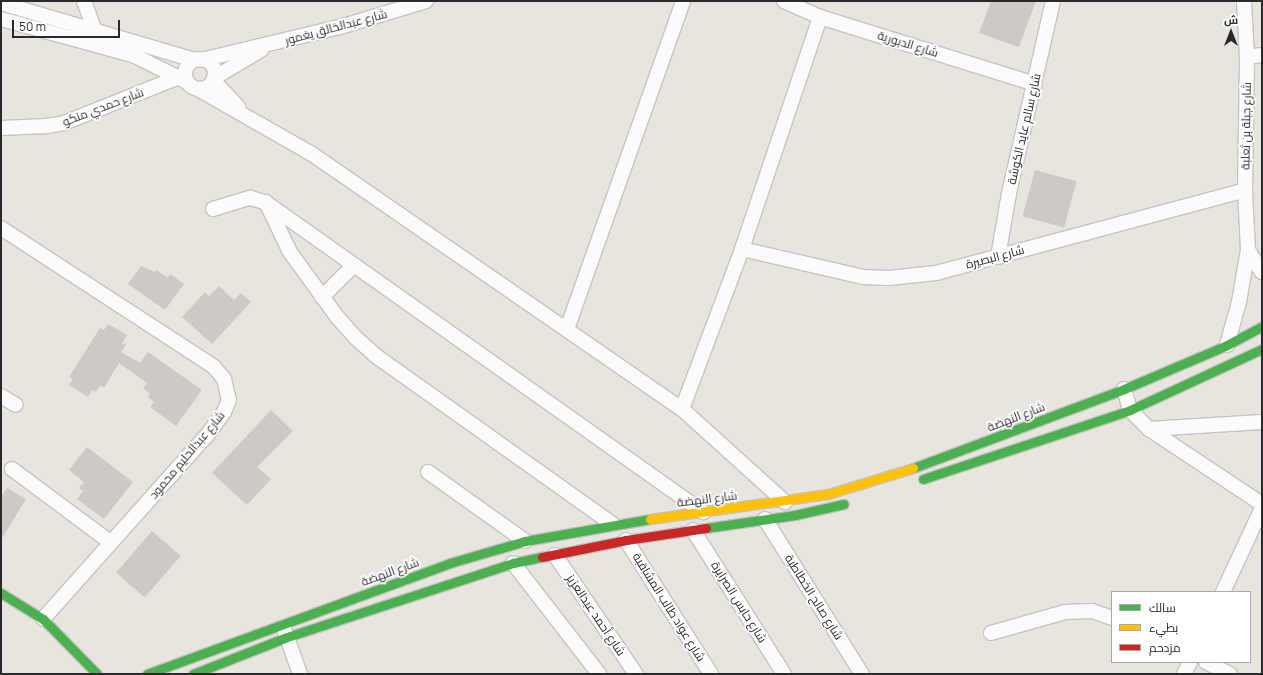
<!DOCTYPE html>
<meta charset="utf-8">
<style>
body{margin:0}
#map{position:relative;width:1263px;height:675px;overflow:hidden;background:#e8e4de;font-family:Manrope,Cairo,sans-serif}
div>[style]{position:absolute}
.building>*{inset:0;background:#cdcac5;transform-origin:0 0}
.roads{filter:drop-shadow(1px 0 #c5c3c4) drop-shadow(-1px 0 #c5c3c4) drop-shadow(0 1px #c5c3c4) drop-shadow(0 -1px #c5c3c4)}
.street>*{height:14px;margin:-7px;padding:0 7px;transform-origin:7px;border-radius:7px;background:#fcfbfa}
.street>.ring{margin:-7px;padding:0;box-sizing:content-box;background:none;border:14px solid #fcfbfa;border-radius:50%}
.fast>*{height:9px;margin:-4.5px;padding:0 4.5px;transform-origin:4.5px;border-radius:4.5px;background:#4caf50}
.slow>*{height:9px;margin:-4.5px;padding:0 4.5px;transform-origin:4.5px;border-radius:4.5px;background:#ffc107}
.jam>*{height:9px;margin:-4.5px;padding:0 4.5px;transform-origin:4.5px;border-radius:4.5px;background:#c62828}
span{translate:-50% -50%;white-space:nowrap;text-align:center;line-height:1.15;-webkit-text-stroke:3.5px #fff;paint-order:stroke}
.street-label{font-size:12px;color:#292929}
.frame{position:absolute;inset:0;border:2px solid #292929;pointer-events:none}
.legend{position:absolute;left:1111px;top:591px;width:140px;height:72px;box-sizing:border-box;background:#fff;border:1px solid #a9a9a9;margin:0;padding:5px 7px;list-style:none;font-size:12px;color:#292929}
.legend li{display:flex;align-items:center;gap:8px;height:20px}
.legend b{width:20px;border:1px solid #a9a9a9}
.north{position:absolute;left:1211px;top:12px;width:40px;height:40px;-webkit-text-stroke:3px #fff;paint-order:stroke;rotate:0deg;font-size:11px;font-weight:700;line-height:16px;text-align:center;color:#292929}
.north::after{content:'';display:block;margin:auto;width:14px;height:18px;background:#292929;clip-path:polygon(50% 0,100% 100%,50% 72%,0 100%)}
.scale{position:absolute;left:12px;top:20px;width:108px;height:18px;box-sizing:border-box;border:2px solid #292929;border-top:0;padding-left:5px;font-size:12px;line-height:14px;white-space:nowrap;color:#292929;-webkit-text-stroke:3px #fff;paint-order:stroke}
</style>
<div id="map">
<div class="building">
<div style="clip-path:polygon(991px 1px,1036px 1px,1019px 47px,979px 33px)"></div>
<div style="left:1035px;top:170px;width:43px;height:48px;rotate:15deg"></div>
<div style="clip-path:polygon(141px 266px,155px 272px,156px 270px,168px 278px,170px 274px,184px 284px,165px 310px,128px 284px)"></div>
<div style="clip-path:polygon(219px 286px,234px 300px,241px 293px,251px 302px,212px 344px,182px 317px,205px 292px,209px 296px)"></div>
<div style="clip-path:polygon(108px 324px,127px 335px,122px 343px,126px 345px,121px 352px,140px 363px,148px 352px,202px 390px,176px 426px,150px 407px,154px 402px,148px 397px,150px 394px,143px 388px,147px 383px,119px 363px,104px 388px,100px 385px,96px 392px,92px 390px,88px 397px,69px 385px,73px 379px,69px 377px,100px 328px,104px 330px)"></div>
<div style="clip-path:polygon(271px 410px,293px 431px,257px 467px,271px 479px,247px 505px,212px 473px)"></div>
<div style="clip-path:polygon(87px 447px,133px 482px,104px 519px,77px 499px,83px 491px,79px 488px,84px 482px,69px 470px)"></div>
<div style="clip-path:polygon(7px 488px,26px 499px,1px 540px,1px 497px)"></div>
<div style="left:152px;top:531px;width:38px;height:55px;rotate:41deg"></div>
</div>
<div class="roads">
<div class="street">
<div style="left:84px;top:1px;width:33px;rotate:70deg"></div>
<div style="left:784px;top:1px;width:39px;rotate:24deg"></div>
<div style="left:820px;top:17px;width:225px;rotate:17.3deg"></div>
<div style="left:1px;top:3px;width:202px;rotate:16.4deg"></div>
<div style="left:1px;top:19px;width:137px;rotate:15.3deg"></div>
<div style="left:133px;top:55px;width:60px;rotate:26.6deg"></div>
<div style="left:1247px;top:57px;width:15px;rotate:-8deg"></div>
<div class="ring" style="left:185px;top:59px;width:16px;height:16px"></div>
<div style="left:201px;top:60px;width:143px;rotate:-13.4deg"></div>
<div style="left:340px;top:27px;width:90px;rotate:-16.8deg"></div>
<div style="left:214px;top:78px;width:55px;rotate:-30.8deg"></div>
<div style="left:213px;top:80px;width:37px;rotate:47deg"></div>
<div style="left:198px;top:89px;width:131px;rotate:29.7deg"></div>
<div style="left:312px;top:154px;width:449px;rotate:34.6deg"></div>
<div style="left:682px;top:409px;width:139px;rotate:42.1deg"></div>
<div style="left:1px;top:128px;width:46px;rotate:-2.5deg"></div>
<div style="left:47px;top:126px;width:17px;rotate:-10deg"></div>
<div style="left:64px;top:123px;width:124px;rotate:-21.8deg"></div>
<div style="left:266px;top:202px;width:55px;rotate:64.4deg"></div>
<div style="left:290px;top:252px;width:82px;rotate:54deg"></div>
<div style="left:338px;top:318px;width:27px;rotate:48deg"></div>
<div style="left:356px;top:338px;width:27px;rotate:42deg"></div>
<div style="left:376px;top:356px;width:290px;rotate:35.4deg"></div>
<div style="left:213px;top:209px;width:39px;rotate:-17deg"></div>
<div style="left:250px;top:198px;width:16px;rotate:15deg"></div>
<div style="left:265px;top:202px;width:537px;rotate:35.29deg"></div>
<div style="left:1px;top:228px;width:254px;rotate:33.1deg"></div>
<div style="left:214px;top:367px;width:16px;rotate:50deg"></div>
<div style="left:224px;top:379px;width:22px;rotate:77deg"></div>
<div style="left:229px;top:400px;width:13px;rotate:113deg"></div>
<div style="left:224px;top:412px;width:29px;rotate:126deg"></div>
<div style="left:207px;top:435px;width:246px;rotate:131.7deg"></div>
<div style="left:742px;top:249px;width:124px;rotate:13deg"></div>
<div style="left:863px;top:277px;width:26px;rotate:2deg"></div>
<div style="left:889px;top:278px;width:47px;rotate:-6.1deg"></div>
<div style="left:936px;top:273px;width:320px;rotate:-15deg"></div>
<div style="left:1248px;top:250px;width:26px;rotate:58deg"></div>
<div style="left:998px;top:257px;width:65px;rotate:-80.2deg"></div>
<div style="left:1009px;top:193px;width:197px;rotate:-77.1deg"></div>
<div style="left:322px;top:297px;width:45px;rotate:-45deg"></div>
<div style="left:567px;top:329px;width:348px;rotate:-70.5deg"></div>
<div style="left:1227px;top:345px;width:45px;rotate:-74.4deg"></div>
<div style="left:1239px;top:302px;width:53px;rotate:-80.2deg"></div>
<div style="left:1248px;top:250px;width:60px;rotate:-92.9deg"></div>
<div style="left:1245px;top:190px;width:133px;rotate:-89.1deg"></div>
<div style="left:1247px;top:57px;width:56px;rotate:-93.1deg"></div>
<div style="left:1124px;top:389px;width:22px;rotate:74deg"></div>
<div style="left:1130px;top:410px;width:27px;rotate:45deg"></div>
<div style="left:1149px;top:429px;width:136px;rotate:33.6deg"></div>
<div style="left:1px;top:396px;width:17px;rotate:31deg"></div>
<div style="left:682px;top:409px;width:171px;rotate:-69.4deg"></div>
<div style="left:742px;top:249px;width:245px;rotate:-71.4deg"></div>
<div style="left:1149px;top:429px;width:113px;rotate:-3.5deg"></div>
<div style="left:12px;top:469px;width:122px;rotate:36.7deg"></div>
<div style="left:428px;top:472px;width:119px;rotate:35.4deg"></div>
<div style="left:765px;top:519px;width:183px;rotate:58deg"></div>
<div style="left:693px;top:530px;width:170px;rotate:57.7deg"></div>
<div style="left:626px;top:540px;width:159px;rotate:57.6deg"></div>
<div style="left:555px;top:555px;width:144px;rotate:55.8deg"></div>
<div style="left:513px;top:563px;width:140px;rotate:52.2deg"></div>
<div style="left:1223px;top:592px;width:93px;rotate:-65.1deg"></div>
<div style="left:284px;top:629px;width:48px;rotate:70.4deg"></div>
<div style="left:991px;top:633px;width:77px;rotate:-15.8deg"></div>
<div style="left:1065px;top:612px;width:27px;rotate:-2deg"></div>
<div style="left:1092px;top:611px;width:21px;rotate:19deg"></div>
<div style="left:1206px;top:662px;width:27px;rotate:27deg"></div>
<div style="left:1184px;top:674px;width:13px;rotate:-63deg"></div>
</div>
<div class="fast">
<div style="left:913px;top:468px;width:225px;rotate:-20.5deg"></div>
<div style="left:1124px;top:389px;width:112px;rotate:-23.1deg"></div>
<div style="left:1227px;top:345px;width:40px;rotate:-28deg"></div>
<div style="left:923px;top:479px;width:218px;rotate:-18.4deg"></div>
<div style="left:1130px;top:410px;width:145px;rotate:-24.8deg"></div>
<div style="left:706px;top:528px;width:90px;rotate:-8.3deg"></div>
<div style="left:795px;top:515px;width:50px;rotate:-12.7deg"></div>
<div style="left:1px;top:593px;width:49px;rotate:31.8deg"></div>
<div style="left:43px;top:619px;width:77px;rotate:45.5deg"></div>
<div style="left:147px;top:674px;width:323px;rotate:-20.1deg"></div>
<div style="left:450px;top:563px;width:78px;rotate:-16.3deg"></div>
<div style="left:525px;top:541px;width:127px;rotate:-10deg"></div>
<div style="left:193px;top:674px;width:101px;rotate:-21.5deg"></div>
<div style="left:287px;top:637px;width:238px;rotate:-18.1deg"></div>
<div style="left:513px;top:563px;width:30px;rotate:-12deg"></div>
</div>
<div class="slow">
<div style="left:650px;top:519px;width:180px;rotate:-8deg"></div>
<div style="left:828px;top:494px;width:89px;rotate:-17deg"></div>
</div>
<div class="jam">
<div style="left:542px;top:557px;width:86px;rotate:-11.4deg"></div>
<div style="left:626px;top:540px;width:81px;rotate:-8.5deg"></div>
</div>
</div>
<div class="street-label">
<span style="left:336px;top:27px;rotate:-15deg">شارع عبدالخالق يغمور</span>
<span style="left:908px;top:44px;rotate:17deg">شارع الدبورية</span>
<span style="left:103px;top:107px;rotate:-21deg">شارع حمدي منكو</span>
<span style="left:1246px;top:126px;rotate:-89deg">شارع جبلة بن ثعلبة</span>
<span style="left:1024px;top:129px;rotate:-77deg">شارع سالم عايد الكوشة</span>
<span style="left:995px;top:257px;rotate:-15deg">شارع البصيرة</span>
<span style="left:1016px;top:417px;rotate:-21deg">شارع النهضة</span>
<span style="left:187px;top:455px;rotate:-50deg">شارع عبدالحليم محمود</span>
<span style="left:707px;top:499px;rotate:-7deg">شارع النهضة</span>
<span style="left:390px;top:572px;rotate:-20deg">شارع النهضة</span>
<span style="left:814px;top:597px;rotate:58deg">شارع صالح الخطاطبة</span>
<span style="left:739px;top:602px;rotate:58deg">شارع حابس الصرايرة</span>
<span style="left:669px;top:607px;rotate:58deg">شارع عواد طالب المشاقبة</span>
<span style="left:596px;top:615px;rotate:56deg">شارع أحمد عبدالعزيز</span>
</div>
<div class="frame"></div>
<ul class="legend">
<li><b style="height:5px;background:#4caf50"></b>سالك</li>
<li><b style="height:5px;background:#ffc107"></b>بطيء</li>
<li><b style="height:5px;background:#c62828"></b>مزدحم</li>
</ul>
<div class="north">ش</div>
<div class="scale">50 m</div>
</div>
